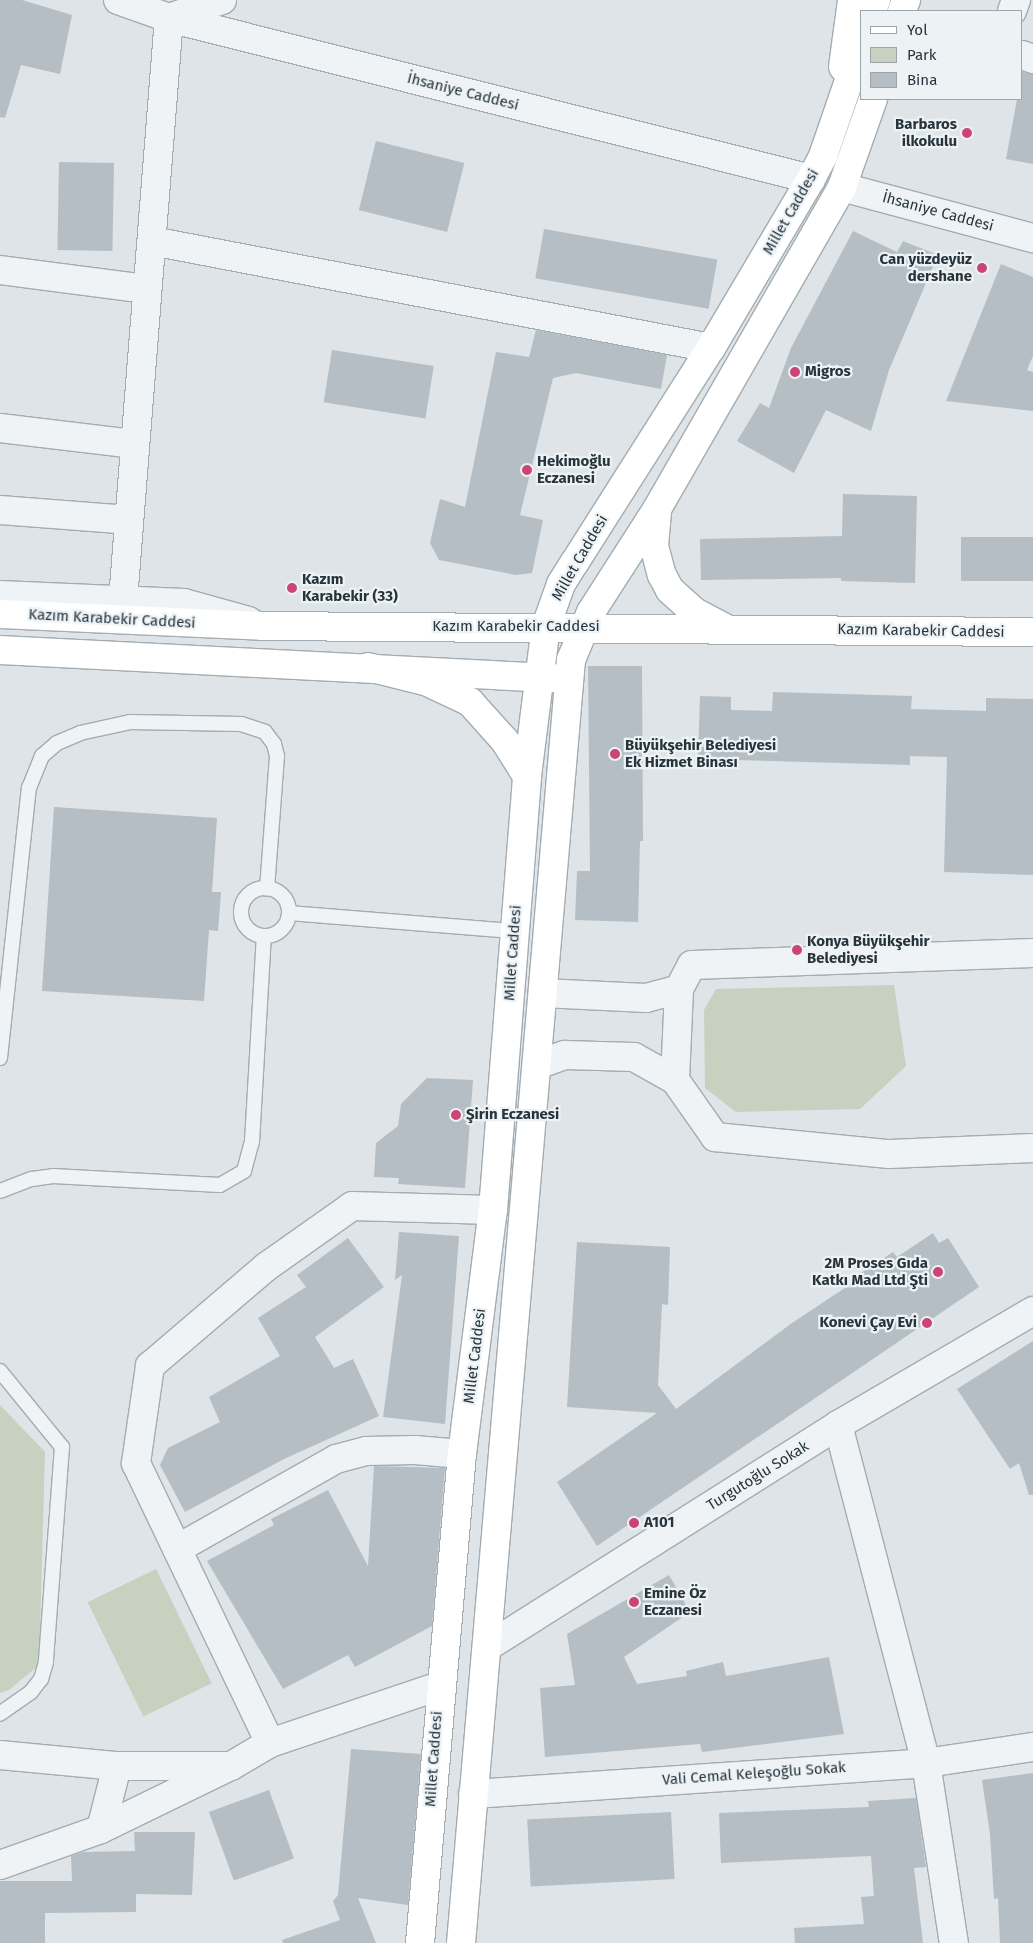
<!DOCTYPE html>
<meta charset="utf-8">
<style>
body{margin:0}
#map{position:relative;width:1033px;height:1943px;overflow:hidden;background:#dee4e7;font-family:"Fira Sans",sans-serif}
div>[style]{position:absolute}
.green>*{inset:0;background:#c7d1bf;transform-origin:0 0}
.building>*{inset:0;background:#b5bec4;transform-origin:0 0}
.roads{filter:drop-shadow(1px 0 #a3acb1) drop-shadow(-1px 0 #a3acb1) drop-shadow(0 1px #a3acb1) drop-shadow(0 -1px #a3acb1)}
.service>*{height:14px;margin:-7px;padding:0 7px;transform-origin:7px;border-radius:7px;background:#f0f3f6}
.service>.ring{margin:-7px;padding:0;box-sizing:content-box;background:none;border:14px solid #f0f3f6;border-radius:50%}
.minor>*{height:28px;margin:-14px;padding:0 14px;transform-origin:14px;border-radius:14px;background:#f0f3f6}
.tertiary>*{height:28px;margin:-14px;padding:0 14px;transform-origin:14px;border-radius:14px;background:#f0f3f6}
.secondary>*{height:28px;margin:-14px;padding:0 14px;transform-origin:14px;border-radius:14px;background:#fff}
.primary>*{height:28px;margin:-14px;padding:0 14px;transform-origin:14px;border-radius:14px;background:#fff}
.dots>*{width:14px;height:14px;translate:-50% -50%;box-sizing:border-box;border:2px solid #edf2f5;border-radius:50%}
span{translate:-50% -50%;white-space:nowrap;text-align:center;line-height:1.15;-webkit-text-stroke:4.5px #edf2f5;paint-order:stroke}
.street-label{font-size:15px;color:#27343e}
.poi-label{font-size:15px;color:#27343e;font-weight:700}
.right{translate:-100% -50%;text-align:right}
.left{translate:0 -50%;text-align:left}
.legend{position:absolute;left:860px;top:10px;width:162px;height:90px;box-sizing:border-box;background:#edf2f5;border:1px solid #9ea6ac;margin:0;padding:6px 9px;list-style:none;font-size:15px;color:#27343e}
.legend li{display:flex;align-items:center;gap:10px;height:25px}
.legend b{width:25px;border:1px solid #9ea6ac}
</style>
<div id="map">
<div class="green">
<div style="clip-path:polygon(894px 985px,906px 1066px,860px 1109px,736px 1112px,705px 1088px,704px 1010px,716px 989px)"></div>
<div style="clip-path:polygon(0 1405px,45px 1452px,39px 1665px,9px 1690px,0 1693px)"></div>
<div style="left:156px;top:1569px;width:127px;height:76px;rotate:64deg"></div>
</div>
<div class="building">
<div style="clip-path:polygon(0 0,22px 0,72px 15px,60px 74px,21px 65px,5px 118px,0 117px)"></div>
<div style="clip-path:polygon(1022px 72px,1033px 74px,1033px 164px,1006px 159px,1017px 99px,1022px 99px)"></div>
<div style="left:376px;top:141px;width:91px;height:71px;rotate:14deg"></div>
<div style="left:59px;top:162px;width:55px;height:88px;rotate:1deg"></div>
<div style="left:544px;top:229px;width:176px;height:50px;rotate:10deg"></div>
<div style="clip-path:polygon(853px 231px,897px 252px,903px 241px,938px 255px,889px 370px,871px 431px,826px 410px,794px 473px,737px 441px,760px 403px,769px 408px,791px 348px)"></div>
<div style="clip-path:polygon(1001px 264px,1033px 277px,1033px 356px,1027px 370px,1033px 372px,1033px 411px,946px 401px)"></div>
<div style="clip-path:polygon(536px 330px,667px 355px,661px 389px,576px 373px,553px 378px,520px 515px,543px 520px,532px 573px,516px 575px,439px 560px,430px 543px,440px 499px,465px 507px,496px 352px,529px 357px)"></div>
<div style="left:332px;top:350px;width:103px;height:53px;rotate:9deg"></div>
<div style="clip-path:polygon(843px 494px,917px 496px,915px 583px,841px 581px,841px 578px,701px 580px,700px 539px,842px 536px)"></div>
<div style="left:1033px;top:537px;width:44px;height:72px;rotate:90deg"></div>
<div style="clip-path:polygon(588px 666px,642px 666px,643px 841px,640px 841px,638px 922px,575px 920px,577px 871px,590px 871px)"></div>
<div style="clip-path:polygon(773px 692px,912px 696px,911px 709px,986px 711px,986px 698px,1033px 699px,1033px 875px,944px 872px,947px 757px,910px 756px,910px 765px,698px 759px,700px 696px,731px 697px,731px 710px,772px 711px)"></div>
<div style="clip-path:polygon(54px 807px,217px 818px,212px 892px,221px 892px,218px 931px,209px 930px,204px 1001px,42px 991px)"></div>
<div style="clip-path:polygon(427px 1078px,473px 1080px,465px 1188px,398px 1184px,399px 1178px,374px 1177px,376px 1143px,398px 1126px,401px 1104px)"></div>
<div style="clip-path:polygon(399px 1232px,459px 1236px,445px 1424px,383px 1417px,402px 1275px,395px 1280px)"></div>
<div style="clip-path:polygon(933px 1233px,939px 1243px,948px 1238px,979px 1287px,597px 1546px,557px 1482px,657px 1413px,567px 1407px,577px 1242px,670px 1247px,668px 1305px,662px 1304px,658px 1385px,676px 1409px,792px 1323px,860px 1278px,858px 1275px,893px 1252px,897px 1257px)"></div>
<div style="clip-path:polygon(348px 1238px,384px 1287px,315px 1337px,334px 1368px,353px 1359px,379px 1416px,284px 1459px,185px 1512px,160px 1465px,168px 1448px,220px 1422px,209px 1397px,280px 1356px,258px 1318px,306px 1287px,297px 1275px)"></div>
<div style="clip-path:polygon(1033px 1341px,1033px 1495px,1029px 1495px,1019px 1463px,1010px 1469px,957px 1389px)"></div>
<div style="clip-path:polygon(374px 1466px,445px 1468px,432px 1626px,355px 1667px,348px 1655px,283px 1689px,207px 1561px,274px 1525px,271px 1519px,328px 1490px,368px 1566px)"></div>
<div style="clip-path:polygon(669px 1575px,690px 1612px,624px 1657px,637px 1684px,687px 1676px,686px 1671px,723px 1662px,726px 1676px,829px 1657px,844px 1734px,702px 1752px,700px 1744px,545px 1757px,540px 1688px,575px 1685px,567px 1634px)"></div>
<div style="clip-path:polygon(351px 1749px,421px 1754px,408px 1905px,358px 1898px,376px 1943px,283px 1943px,282px 1940px,340px 1920px,333px 1901px,338px 1895px)"></div>
<div style="clip-path:polygon(1033px 1773px,1033px 1943px,1000px 1943px,998px 1898px,994px 1899px,990px 1834px,982px 1780px)"></div>
<div style="left:269px;top:1790px;width:73px;height:64px;rotate:70deg"></div>
<div style="clip-path:polygon(916px 1798px,926px 1867px,914px 1868px,923px 1943px,795px 1943px,794px 1928px,864px 1924px,861px 1897px,874px 1896px,871px 1856px,721px 1863px,719px 1813px,869px 1807px,868px 1801px)"></div>
<div style="left:671px;top:1812px;width:67px;height:144px;rotate:87deg"></div>
<div style="clip-path:polygon(134px 1832px,195px 1832px,192px 1895px,136px 1894px,136px 1912px,45px 1913px,45px 1943px,0 1943px,0 1881px,72px 1881px,71px 1856px,84px 1852px,135px 1851px)"></div>
</div>
<div class="roads">
<div class="service">
<div class="ring" style="left:241px;top:888px;width:34px;height:34px"></div>
<div style="left:289px;top:913px;width:227px;rotate:4.6deg"></div>
<div style="left:0;top:1058px;width:272px;rotate:-83.9deg"></div>
<div style="left:29px;top:788px;width:35px;rotate:-68deg"></div>
<div style="left:42px;top:756px;width:20px;rotate:-41deg"></div>
<div style="left:57px;top:743px;width:25px;rotate:-23deg"></div>
<div style="left:80px;top:733px;width:51px;rotate:-12.4deg"></div>
<div style="left:130px;top:722px;width:111px;rotate:1deg"></div>
<div style="left:241px;top:724px;width:25px;rotate:18deg"></div>
<div style="left:265px;top:732px;width:15px;rotate:53deg"></div>
<div style="left:274px;top:744px;width:12px;rotate:76deg"></div>
<div style="left:277px;top:756px;width:133px;rotate:94.3deg"></div>
<div style="left:0;top:1191px;width:34px;rotate:-21deg"></div>
<div style="left:32px;top:1179px;width:21px;rotate:-8deg"></div>
<div style="left:53px;top:1176px;width:167px;rotate:3.1deg"></div>
<div style="left:220px;top:1185px;width:28px;rotate:-30deg"></div>
<div style="left:244px;top:1171px;width:30px;rotate:-75deg"></div>
<div style="left:252px;top:1142px;width:206px;rotate:-86.7deg"></div>
<div style="left:0;top:1371px;width:98px;rotate:50.8deg"></div>
<div style="left:62px;top:1447px;width:216px;rotate:94.3deg"></div>
<div style="left:46px;top:1662px;width:18px;rotate:106deg"></div>
<div style="left:41px;top:1679px;width:16px;rotate:128deg"></div>
<div style="left:31px;top:1692px;width:38px;rotate:145deg"></div>
</div>
<div class="minor">
<div style="left:1012px;top:11px;width:12px;rotate:-70deg"></div>
<div style="left:1022px;top:55px;width:12px;rotate:20deg"></div>
<div style="left:152px;top:241px;width:569px;rotate:10.84deg"></div>
<div style="left:0;top:270px;width:148px;rotate:7.4deg"></div>
<div style="left:0;top:428px;width:136px;rotate:6.8deg"></div>
<div style="left:0;top:510px;width:129px;rotate:4.4deg"></div>
<div style="left:123px;top:600px;width:584px;rotate:-85.48deg"></div>
<div style="left:169px;top:18px;width:56px;rotate:-18.8deg"></div>
<div style="left:679px;top:989px;width:91px;rotate:92.5deg"></div>
<div style="left:675px;top:1080px;width:70px;rotate:54.9deg"></div>
<div style="left:715px;top:1137px;width:175px;rotate:5.6deg"></div>
<div style="left:889px;top:1154px;width:144px;rotate:-2.4deg"></div>
<div style="left:543px;top:993px;width:103px;rotate:2.8deg"></div>
<div style="left:646px;top:998px;width:34px;rotate:-15deg"></div>
<div style="left:679px;top:989px;width:27px;rotate:-62deg"></div>
<div style="left:692px;top:965px;width:341px;rotate:-2deg"></div>
<div style="left:537px;top:1065px;width:30px;rotate:-20deg"></div>
<div style="left:565px;top:1055px;width:69px;rotate:1.7deg"></div>
<div style="left:634px;top:1057px;width:47px;rotate:29.3deg"></div>
<div style="left:838px;top:1425px;width:349px;rotate:75.4deg"></div>
<div style="left:926px;top:1763px;width:182px;rotate:81.2deg"></div>
<div style="left:177px;top:1549px;width:183px;rotate:-29.5deg"></div>
<div style="left:336px;top:1459px;width:31px;rotate:-15deg"></div>
<div style="left:366px;top:1451px;width:49px;rotate:-1.2deg"></div>
<div style="left:415px;top:1450px;width:47px;rotate:4.9deg"></div>
<div style="left:487px;top:1647px;width:415px;rotate:-32.3deg"></div>
<div style="left:838px;top:1425px;width:226px;rotate:-30.3deg"></div>
<div style="left:270px;top:1743px;width:310px;rotate:-115.6deg"></div>
<div style="left:136px;top:1463px;width:98px;rotate:-81.8deg"></div>
<div style="left:150px;top:1366px;width:153px;rotate:-40.5deg"></div>
<div style="left:266px;top:1267px;width:105px;rotate:-35.3deg"></div>
<div style="left:352px;top:1206px;width:141px;rotate:1.6deg"></div>
<div style="left:0;top:1755px;width:118px;rotate:5.4deg"></div>
<div style="left:117px;top:1766px;width:114px"></div>
<div style="left:231px;top:1766px;width:45px;rotate:-30.5deg"></div>
<div style="left:270px;top:1743px;width:178px;rotate:-18.6deg"></div>
<div style="left:473px;top:1794px;width:454px;rotate:-3.9deg"></div>
<div style="left:926px;top:1763px;width:108px;rotate:-8.5deg"></div>
<div style="left:101px;top:1829px;width:139px;rotate:-26deg"></div>
<div style="left:0;top:1865px;width:107px;rotate:-19.6deg"></div>
<div style="left:101px;top:1829px;width:65px;rotate:-75.7deg"></div>
</div>
<div class="tertiary">
<div style="left:118px;top:0;width:54px;rotate:19.4deg"></div>
<div style="left:169px;top:18px;width:662px;rotate:14.08deg"></div>
<div style="left:842px;top:187px;width:198px;rotate:15deg"></div>
<div style="left:0;top:595px;width:184px;rotate:2.5deg"></div>
<div style="left:184px;top:603px;width:67px;rotate:15.5deg"></div>
</div>
<div class="secondary">
<div style="left:0;top:614px;width:262px;rotate:2.6deg"></div>
<div style="left:262px;top:626px;width:771px;rotate:0.45deg"></div>
<div style="left:0;top:650px;width:569px;rotate:2.92deg"></div>
</div>
<div class="primary">
<div style="left:872px;top:11px;width:12px;rotate:-70deg"></div>
<div style="left:902px;top:11px;width:12px;rotate:-70deg"></div>
<div style="left:843px;top:67px;width:68px;rotate:-82.3deg"></div>
<div style="left:657px;top:512px;width:34px;rotate:95deg"></div>
<div style="left:654px;top:546px;width:30px;rotate:75deg"></div>
<div style="left:662px;top:575px;width:17px;rotate:62deg"></div>
<div style="left:670px;top:590px;width:31px;rotate:42deg"></div>
<div style="left:693px;top:611px;width:38px;rotate:28deg"></div>
<div style="left:368px;top:667px;width:62px;rotate:14deg"></div>
<div style="left:428px;top:682px;width:47px;rotate:25.5deg"></div>
<div style="left:470px;top:702px;width:52px;rotate:48.1deg"></div>
<div style="left:505px;top:741px;width:41px;rotate:57.8deg"></div>
<div style="left:420px;top:1943px;width:491px;rotate:-85.1deg"></div>
<div style="left:462px;top:1454px;width:246px;rotate:-82.8deg"></div>
<div style="left:493px;top:1210px;width:435px;rotate:-85.5deg"></div>
<div style="left:527px;top:776px;width:151px;rotate:-82.8deg"></div>
<div style="left:546px;top:626px;width:45px;rotate:-70.3deg"></div>
<div style="left:561px;top:584px;width:26px;rotate:-58deg"></div>
<div style="left:575px;top:562px;width:254px;rotate:-57.6deg"></div>
<div style="left:711px;top:348px;width:196px;rotate:-59.4deg"></div>
<div style="left:811px;top:179px;width:26px;rotate:-62deg"></div>
<div style="left:823px;top:156px;width:120px;rotate:-71deg"></div>
<div style="left:461px;top:1943px;width:1288px;rotate:-85.1deg"></div>
<div style="left:571px;top:660px;width:52px;rotate:-67.4deg"></div>
<div style="left:591px;top:612px;width:122px;rotate:-57.3deg"></div>
<div style="left:657px;top:509px;width:371px;rotate:-60.1deg"></div>
<div style="left:842px;top:187px;width:93px;rotate:-70.6deg"></div>
</div>
</div>
<div class="dots">
<div style="left:967px;top:133px;background:#cb4475"></div>
<div style="left:982px;top:268px;background:#cb4475"></div>
<div style="left:795px;top:372px;background:#cb4475"></div>
<div style="left:527px;top:470px;background:#cb4475"></div>
<div style="left:292px;top:588px;background:#cb4475"></div>
<div style="left:615px;top:754px;background:#cb4475"></div>
<div style="left:797px;top:950px;background:#cb4475"></div>
<div style="left:456px;top:1115px;background:#cb4475"></div>
<div style="left:938px;top:1272px;background:#cb4475"></div>
<div style="left:927px;top:1323px;background:#cb4475"></div>
<div style="left:634px;top:1523px;background:#cb4475"></div>
<div style="left:634px;top:1602px;background:#cb4475"></div>
</div>
<div class="street-label">
<span style="left:463px;top:92px;rotate:14deg">İhsaniye Caddesi</span>
<span style="left:791px;top:212px;rotate:-60deg">Millet Caddesi</span>
<span style="left:938px;top:212px;rotate:15deg">İhsaniye Caddesi</span>
<span style="left:580px;top:558px;rotate:-60deg">Millet Caddesi</span>
<span style="left:112px;top:619px;rotate:3deg">Kazım Karabekir Caddesi</span>
<span style="left:516px;top:627px">Kazım Karabekir Caddesi</span>
<span style="left:921px;top:631px;rotate:1deg">Kazım Karabekir Caddesi</span>
<span style="left:513px;top:953px;rotate:-86deg">Millet Caddesi</span>
<span style="left:475px;top:1356px;rotate:-83deg">Millet Caddesi</span>
<span style="left:758px;top:1476px;rotate:-32deg">Turgutoğlu Sokak</span>
<span style="left:434px;top:1759px;rotate:-86deg">Millet Caddesi</span>
<span style="left:754px;top:1774px;rotate:-4deg">Vali Cemal Keleşoğlu Sokak</span>
</div>
<div class="poi-label">
<span class="right" style="left:957px;top:133px">Barbaros<br>ilkokulu</span>
<span class="right" style="left:972px;top:268px">Can yüzdeyüz<br>dershane</span>
<span class="left" style="left:805px;top:372px">Migros</span>
<span class="left" style="left:537px;top:470px">Hekimoğlu<br>Eczanesi</span>
<span class="left" style="left:302px;top:588px">Kazım<br>Karabekir (33)</span>
<span class="left" style="left:625px;top:754px">Büyükşehir Belediyesi<br>Ek Hizmet Binası</span>
<span class="left" style="left:807px;top:950px">Konya Büyükşehir<br>Belediyesi</span>
<span class="left" style="left:466px;top:1115px">Şirin Eczanesi</span>
<span class="right" style="left:928px;top:1272px">2M Proses Gıda<br>Katkı Mad Ltd Şti</span>
<span class="right" style="left:917px;top:1323px">Konevi Çay Evi</span>
<span class="left" style="left:644px;top:1523px">A101</span>
<span class="left" style="left:644px;top:1602px">Emine Öz<br>Eczanesi</span>
</div>
<ul class="legend">
<li><b style="height:6px;background:#fff"></b>Yol</li>
<li><b style="height:14px;background:#c7d1bf"></b>Park</li>
<li><b style="height:14px;background:#b5bec4"></b>Bina</li>
</ul>
</div>
